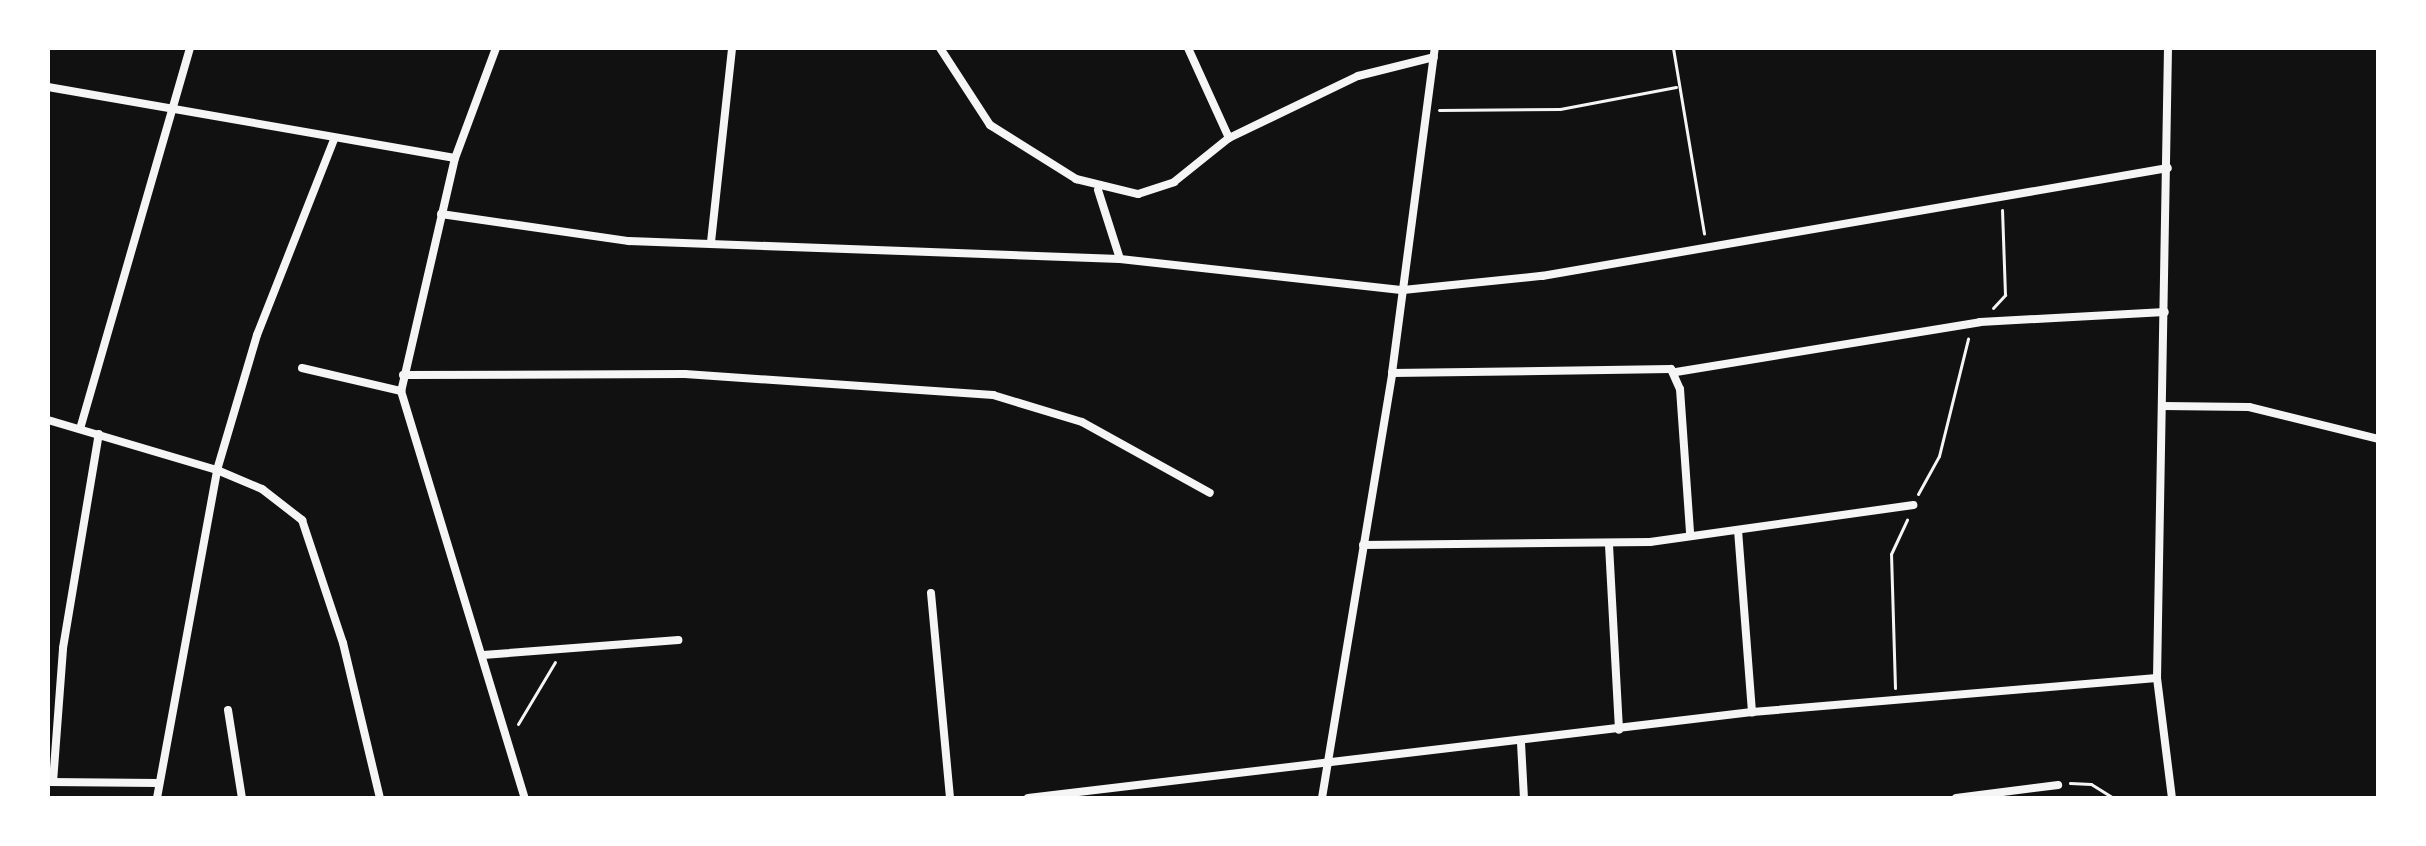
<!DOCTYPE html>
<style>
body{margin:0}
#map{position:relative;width:2426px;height:846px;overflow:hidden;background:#111;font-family:"PT Sans",sans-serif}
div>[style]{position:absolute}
.path>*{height:3px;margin:-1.5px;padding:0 1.5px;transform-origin:1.5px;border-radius:1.5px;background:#f5f5f5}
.minor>*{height:8px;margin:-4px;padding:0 4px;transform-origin:4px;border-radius:4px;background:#f5f5f5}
span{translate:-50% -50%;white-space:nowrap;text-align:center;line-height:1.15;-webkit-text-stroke:6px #fff;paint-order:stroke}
.frame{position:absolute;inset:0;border:50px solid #fff;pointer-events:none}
</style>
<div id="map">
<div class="path">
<div style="left:1673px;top:48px;width:188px;rotate:80.5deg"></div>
<div style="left:1439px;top:110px;width:121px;rotate:-0.5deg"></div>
<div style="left:1560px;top:109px;width:118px;rotate:-10.7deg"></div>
<div style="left:1993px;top:308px;width:18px;rotate:-47deg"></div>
<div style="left:2005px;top:295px;width:85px;rotate:-92deg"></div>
<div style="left:1918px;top:494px;width:43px;rotate:-61.1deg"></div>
<div style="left:1939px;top:456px;width:121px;rotate:-76.1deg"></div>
<div style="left:1895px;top:688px;width:134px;rotate:-91.7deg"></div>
<div style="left:1891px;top:554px;width:38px;rotate:-65deg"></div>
<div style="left:518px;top:724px;width:72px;rotate:-59.2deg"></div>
<div style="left:2070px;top:783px;width:21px;rotate:3deg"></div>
<div style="left:2091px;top:784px;width:26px;rotate:32deg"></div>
</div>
<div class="minor">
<div style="left:496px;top:48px;width:117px;rotate:110.4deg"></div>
<div style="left:455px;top:158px;width:239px;rotate:103deg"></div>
<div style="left:401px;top:391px;width:425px;rotate:73.1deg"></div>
<div style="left:940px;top:48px;width:92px;rotate:57deg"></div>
<div style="left:990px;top:125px;width:102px;rotate:32.1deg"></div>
<div style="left:1076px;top:179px;width:64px;rotate:13.6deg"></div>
<div style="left:1138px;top:194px;width:38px;rotate:-18deg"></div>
<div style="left:1174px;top:182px;width:70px;rotate:-38.7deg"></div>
<div style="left:1229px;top:138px;width:143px;rotate:-25.7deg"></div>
<div style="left:1358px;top:76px;width:78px;rotate:-14deg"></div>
<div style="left:1188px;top:48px;width:99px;rotate:65.5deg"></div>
<div style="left:2168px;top:48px;width:630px;rotate:91deg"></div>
<div style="left:2157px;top:678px;width:121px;rotate:82.9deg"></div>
<div style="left:48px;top:87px;width:413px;rotate:9.9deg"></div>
<div style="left:1098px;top:190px;width:72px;rotate:72.3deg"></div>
<div style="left:441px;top:214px;width:190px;rotate:8.2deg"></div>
<div style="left:629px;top:241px;width:491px;rotate:2.1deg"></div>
<div style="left:1120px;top:259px;width:285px;rotate:6.3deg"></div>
<div style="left:1403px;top:290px;width:140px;rotate:-5.8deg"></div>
<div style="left:1542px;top:276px;width:635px;rotate:-9.79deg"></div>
<div style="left:711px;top:242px;width:195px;rotate:-83.8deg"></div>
<div style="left:302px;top:368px;width:102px;rotate:13.1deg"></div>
<div style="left:1676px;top:372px;width:308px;rotate:-9.3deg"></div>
<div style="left:1980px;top:322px;width:185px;rotate:-3.1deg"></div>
<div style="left:1392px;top:373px;width:279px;rotate:-0.8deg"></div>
<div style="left:1671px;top:369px;width:22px;rotate:66deg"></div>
<div style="left:1680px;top:389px;width:144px;rotate:86deg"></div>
<div style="left:403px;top:375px;width:282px;rotate:-0.2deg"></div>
<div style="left:685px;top:374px;width:309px;rotate:3.9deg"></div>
<div style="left:993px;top:395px;width:93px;rotate:16.9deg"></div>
<div style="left:1082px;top:422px;width:146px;rotate:29deg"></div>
<div style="left:2163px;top:406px;width:86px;rotate:0.7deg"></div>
<div style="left:2249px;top:407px;width:133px;rotate:13.9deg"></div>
<div style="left:48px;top:420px;width:176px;rotate:16.5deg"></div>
<div style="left:217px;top:470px;width:49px;rotate:22.9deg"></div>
<div style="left:262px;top:489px;width:51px;rotate:37.8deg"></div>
<div style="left:302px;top:520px;width:130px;rotate:71.6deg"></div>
<div style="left:343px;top:643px;width:159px;rotate:76.6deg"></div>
<div style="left:80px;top:429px;width:397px;rotate:-73.9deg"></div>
<div style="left:1738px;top:530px;width:183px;rotate:85.6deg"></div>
<div style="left:1363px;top:545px;width:287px;rotate:-0.6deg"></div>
<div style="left:1650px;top:542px;width:266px;rotate:-8deg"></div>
<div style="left:1609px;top:545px;width:185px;rotate:86.9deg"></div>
<div style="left:931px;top:593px;width:206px;rotate:84.7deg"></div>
<div style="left:483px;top:655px;width:196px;rotate:-4.4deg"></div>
<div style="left:228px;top:710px;width:89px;rotate:81deg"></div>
<div style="left:1521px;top:743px;width:55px;rotate:86.9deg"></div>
<div style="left:50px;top:782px;width:108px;rotate:0.5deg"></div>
<div style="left:53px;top:782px;width:134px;rotate:-85.7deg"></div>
<div style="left:63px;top:648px;width:217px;rotate:-80.5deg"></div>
<div style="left:157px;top:798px;width:333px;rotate:-79.6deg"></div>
<div style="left:217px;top:470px;width:141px;rotate:-73.5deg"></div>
<div style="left:257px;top:335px;width:210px;rotate:-68.5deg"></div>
<div style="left:1028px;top:798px;width:729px;rotate:-6.77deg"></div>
<div style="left:1752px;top:712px;width:406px;rotate:-4.8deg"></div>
<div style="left:1322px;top:798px;width:431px;rotate:-80.6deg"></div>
<div style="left:1392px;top:373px;width:328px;rotate:-82.5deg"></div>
<div style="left:1956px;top:798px;width:103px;rotate:-7.3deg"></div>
</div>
<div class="frame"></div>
</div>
